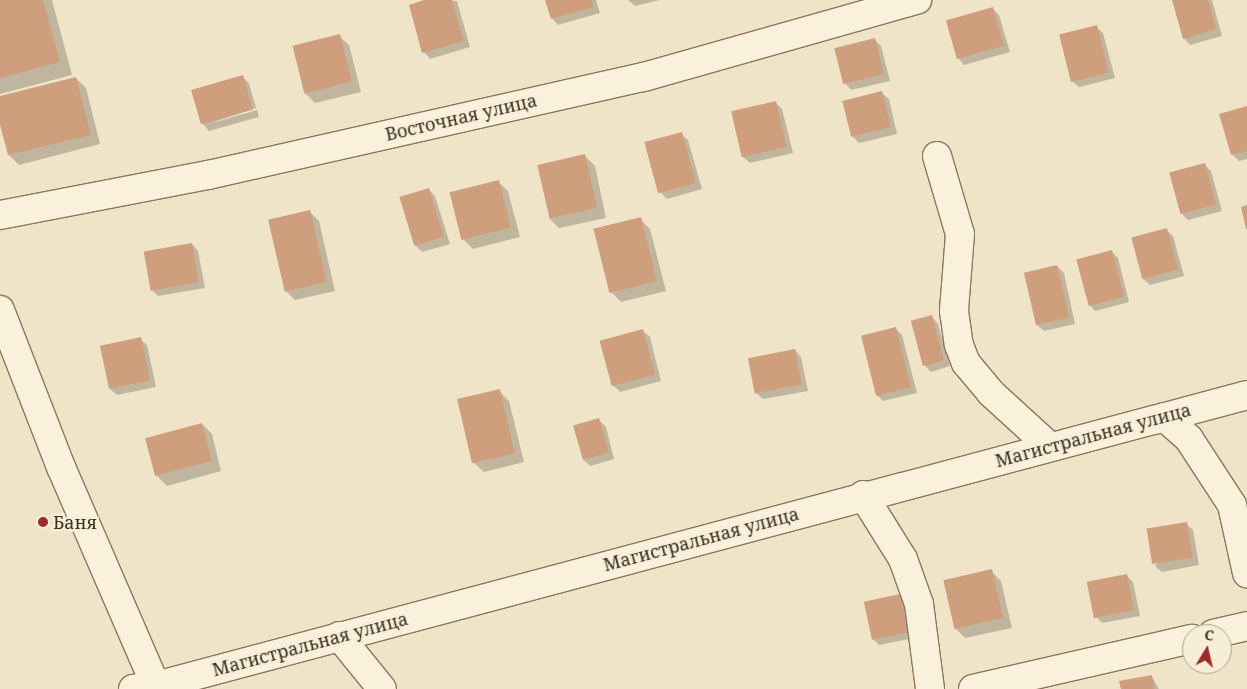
<!DOCTYPE html>
<meta charset="utf-8">
<style>
body{margin:0}
#map{position:relative;width:1247px;height:689px;overflow:hidden;background:#f0e4c8;font-family:"Noto Serif",serif}
div>[style]{position:absolute}
.shadow>*{inset:0;background:#0003}
.building>*{inset:0;background:#cf9f7d;transform-origin:0 0}
.roads{filter:drop-shadow(1px 0 #8d765c) drop-shadow(-1px 0 #8d765c) drop-shadow(0 1px #8d765c) drop-shadow(0 -1px #8d765c)}
.minor>*{height:28px;margin:-14px;padding:0 14px;transform-origin:14px;border-radius:14px;background:#faf1dc}
.dots>*{width:14px;height:14px;translate:-50% -50%;box-sizing:border-box;border:2px solid #f7eed8;border-radius:50%}
span{translate:-50% -50%;white-space:nowrap;text-align:center;line-height:1.15;-webkit-text-stroke:5px #f7eed8;paint-order:stroke}
.street-label{font-size:18px;color:#3d2e20}
.poi-label{font-size:18px;color:#3d2e20}
.left{translate:0 -50%;text-align:left}
.north{position:absolute;left:1182px;top:624px;width:50px;height:50px;box-sizing:border-box;background:#f7eed8;border:1px solid #ada18e;border-radius:50%;rotate:9deg;font-size:14px;font-weight:700;line-height:20px;text-align:center;color:#3d2e20}
.north::after{content:'';display:block;margin:auto;width:18px;height:22px;background:#9e2a2b;clip-path:polygon(50% 0,100% 100%,50% 72%,0 100%)}
</style>
<div id="map">
<div class="shadow">
<div style="clip-path:polygon(0 0,52px 0,72px 75px,0 94px)"></div>
<div style="clip-path:polygon(429px 0,457px 1px,470px 47px,430px 59px,424px 52px)"></div>
<div style="clip-path:polygon(546px 0,596px 0,600px 13px,558px 25px,552px 18px)"></div>
<div style="clip-path:polygon(628px 0,660px 0,635px 6px)"></div>
<div style="clip-path:polygon(1177px 0,1212px 0,1222px 36px,1190px 45px,1184px 38px)"></div>
<div style="clip-path:polygon(992px 8px,999px 15px,1010px 52px,964px 65px,958px 58px)"></div>
<div style="clip-path:polygon(1096px 27px,1103px 33px,1115px 78px,1079px 87px,1072px 81px)"></div>
<div style="clip-path:polygon(339px 36px,349px 45px,361px 92px,315px 103px,305px 93px)"></div>
<div style="clip-path:polygon(875px 40px,881px 46px,890px 81px,851px 90px,845px 83px)"></div>
<div style="clip-path:polygon(242px 76px,249px 83px,256px 108px,205px 125px,257px 110px,259px 117px,209px 131px,203px 124px)"></div>
<div style="clip-path:polygon(76px 78px,86px 88px,100px 144px,19px 165px,9px 155px,0 120px,0 97px)"></div>
<div style="clip-path:polygon(882px 93px,889px 99px,897px 134px,859px 143px,852px 136px)"></div>
<div style="clip-path:polygon(776px 103px,782px 109px,793px 153px,750px 163px,743px 157px)"></div>
<div style="clip-path:polygon(1247px 107px,1247px 159px,1239px 161px,1232px 154px)"></div>
<div style="clip-path:polygon(681px 134px,688px 140px,702px 189px,667px 199px,660px 192px)"></div>
<div style="clip-path:polygon(585px 156px,595px 166px,606px 218px,559px 228px,549px 218px)"></div>
<div style="clip-path:polygon(1205px 165px,1211px 171px,1222px 211px,1188px 220px,1182px 214px)"></div>
<div style="clip-path:polygon(498px 182px,508px 191px,520px 237px,473px 249px,463px 239px)"></div>
<div style="clip-path:polygon(428px 189px,435px 196px,450px 244px,422px 252px,416px 246px)"></div>
<div style="clip-path:polygon(309px 211px,319px 221px,335px 291px,295px 300px,285px 290px)"></div>
<div style="clip-path:polygon(640px 219px,650px 229px,666px 291px,621px 302px,611px 292px)"></div>
<div style="clip-path:polygon(1166px 230px,1173px 236px,1184px 276px,1150px 285px,1143px 279px,1132px 239px)"></div>
<div style="clip-path:polygon(192px 244px,198px 251px,205px 288px,158px 296px,152px 290px)"></div>
<div style="clip-path:polygon(1111px 251px,1118px 258px,1129px 302px,1095px 311px,1089px 304px)"></div>
<div style="clip-path:polygon(1057px 266px,1064px 273px,1075px 324px,1044px 331px,1037px 325px)"></div>
<div style="clip-path:polygon(932px 317px,938px 324px,950px 366px,931px 372px,924px 365px)"></div>
<div style="clip-path:polygon(896px 329px,902px 335px,917px 393px,883px 401px,877px 395px)"></div>
<div style="clip-path:polygon(643px 331px,650px 337px,661px 381px,620px 392px,613px 385px)"></div>
<div style="clip-path:polygon(140px 339px,147px 345px,156px 387px,117px 395px,110px 389px,101px 347px)"></div>
<div style="clip-path:polygon(795px 350px,801px 357px,808px 391px,763px 399px,756px 393px)"></div>
<div style="clip-path:polygon(499px 391px,509px 401px,524px 462px,484px 472px,474px 463px)"></div>
<div style="clip-path:polygon(599px 420px,606px 427px,614px 459px,590px 466px,583px 459px)"></div>
<div style="clip-path:polygon(202px 424px,212px 434px,221px 471px,167px 486px,157px 476px)"></div>
<div style="clip-path:polygon(1186px 524px,1193px 530px,1199px 565px,1162px 572px,1155px 566px)"></div>
<div style="clip-path:polygon(991px 571px,1001px 581px,1012px 628px,965px 638px,955px 628px)"></div>
<div style="clip-path:polygon(1126px 575px,1133px 582px,1140px 616px,1102px 623px,1096px 616px)"></div>
<div style="clip-path:polygon(900px 595px,907px 602px,914px 638px,879px 645px,872px 638px,866px 602px)"></div>
<div style="clip-path:polygon(1152px 677px,1159px 689px,1122px 689px)"></div>
</div>
<div class="building">
<div style="clip-path:polygon(0 0,43px 0,60px 62px,0 78px)"></div>
<div style="clip-path:polygon(424px 0,452px 0,464px 41px,422px 53px,409px 5px)"></div>
<div style="clip-path:polygon(545px 0,592px 0,594px 7px,551px 19px)"></div>
<div style="clip-path:polygon(1172px 0,1208px 0,1216px 29px,1183px 39px)"></div>
<div style="left:993px;top:7px;width:40px;height:49px;rotate:74deg"></div>
<div style="left:1097px;top:25px;width:49px;height:39px;rotate:76deg"></div>
<div style="left:340px;top:34px;width:49px;height:49px;rotate:76deg"></div>
<div style="left:875px;top:38px;width:37px;height:42px;rotate:76deg"></div>
<div style="left:243px;top:75px;width:36px;height:54px;rotate:74deg"></div>
<div style="clip-path:polygon(76px 77px,91px 135px,8px 155px,0 125px,0 96px)"></div>
<div style="left:882px;top:91px;width:37px;height:41px;rotate:76deg"></div>
<div style="left:776px;top:101px;width:47px;height:46px;rotate:77deg"></div>
<div style="clip-path:polygon(1247px 106px,1247px 151px,1231px 155px,1219px 114px)"></div>
<div style="left:682px;top:132px;width:53px;height:39px;rotate:75deg"></div>
<div style="left:585px;top:154px;width:55px;height:49px;rotate:77deg"></div>
<div style="left:1205px;top:163px;width:43px;height:37px;rotate:75deg"></div>
<div style="left:499px;top:180px;width:49px;height:51px;rotate:76deg"></div>
<div style="left:429px;top:188px;width:51px;height:31px;rotate:73deg"></div>
<div style="clip-path:polygon(1247px 205px,1247px 229px,1246px 229px,1241px 207px)"></div>
<div style="left:310px;top:210px;width:74px;height:43px;rotate:77deg"></div>
<div style="left:641px;top:217px;width:66px;height:49px;rotate:76deg"></div>
<div style="left:1167px;top:228px;width:43px;height:37px;rotate:75deg"></div>
<div style="left:192px;top:243px;width:40px;height:49px;rotate:80deg"></div>
<div style="left:1112px;top:250px;width:48px;height:37px;rotate:75deg"></div>
<div style="left:1057px;top:265px;width:54px;height:34px;rotate:77deg"></div>
<div style="left:932px;top:315px;width:47px;height:22px;rotate:75deg"></div>
<div style="left:896px;top:327px;width:62px;height:36px;rotate:76deg"></div>
<div style="left:643px;top:329px;width:47px;height:45px;rotate:75deg"></div>
<div style="left:141px;top:337px;width:44px;height:42px;rotate:78deg"></div>
<div style="left:795px;top:349px;width:36px;height:48px;rotate:79deg"></div>
<div style="left:500px;top:389px;width:66px;height:44px;rotate:77deg"></div>
<div style="left:599px;top:418px;width:36px;height:27px;rotate:74deg"></div>
<div style="left:202px;top:423px;width:39px;height:59px;rotate:75deg"></div>
<div style="left:1187px;top:522px;width:36px;height:41px;rotate:81deg"></div>
<div style="left:992px;top:569px;width:50px;height:50px;rotate:77deg"></div>
<div style="left:1127px;top:574px;width:37px;height:41px;rotate:79deg"></div>
<div style="left:900px;top:594px;width:39px;height:37px;rotate:78deg"></div>
<div style="clip-path:polygon(1152px 675px,1154px 689px,1121px 689px,1119px 681px)"></div>
</div>
<div class="roads">
<div class="minor">
<div style="left:937px;top:156px;width:81px;rotate:73.6deg"></div>
<div style="left:960px;top:234px;width:77px;rotate:94.5deg"></div>
<div style="left:954px;top:311px;width:34px;rotate:82deg"></div>
<div style="left:959px;top:345px;width:19px;rotate:69deg"></div>
<div style="left:966px;top:363px;width:39px;rotate:50deg"></div>
<div style="left:991px;top:393px;width:79px;rotate:42.4deg"></div>
<div style="left:0;top:215px;width:212px;rotate:-10.9deg"></div>
<div style="left:208px;top:175px;width:447px;rotate:-12.7deg"></div>
<div style="left:644px;top:77px;width:284px;rotate:-15.8deg"></div>
<div style="left:0;top:310px;width:168px;rotate:68.8deg"></div>
<div style="left:61px;top:467px;width:242px;rotate:66.6deg"></div>
<div style="left:1164px;top:417px;width:33px;rotate:41deg"></div>
<div style="left:1189px;top:439px;width:79px;rotate:56.9deg"></div>
<div style="left:1232px;top:505px;width:70px;rotate:77.6deg"></div>
<div style="left:863px;top:495px;width:75px;rotate:58deg"></div>
<div style="left:903px;top:559px;width:48px;rotate:70.4deg"></div>
<div style="left:919px;top:604px;width:86px;rotate:82.6deg"></div>
<div style="left:1213px;top:634px;width:35px;rotate:-13deg"></div>
<div style="left:339px;top:636px;width:68px;rotate:50.9deg"></div>
<div style="left:133px;top:689px;width:23px;rotate:-7deg"></div>
<div style="left:156px;top:686px;width:1129px;rotate:-14.93deg"></div>
<div style="left:973px;top:689px;width:225px;rotate:-12.9deg"></div>
</div>
</div>
<div class="dots">
<div style="left:43px;top:522px;background:#9e2a2b"></div>
</div>
<div class="street-label">
<span style="left:461px;top:117px;rotate:-13deg">Восточная улица</span>
<span style="left:1093px;top:435px;rotate:-15deg">Магистральная улица</span>
<span style="left:701px;top:539px;rotate:-15deg">Магистральная улица</span>
<span style="left:310px;top:644px;rotate:-15deg">Магистральная улица</span>
</div>
<div class="poi-label">
<span class="left" style="left:53px;top:522px">Баня</span>
</div>
<div class="north">С</div>
</div>
